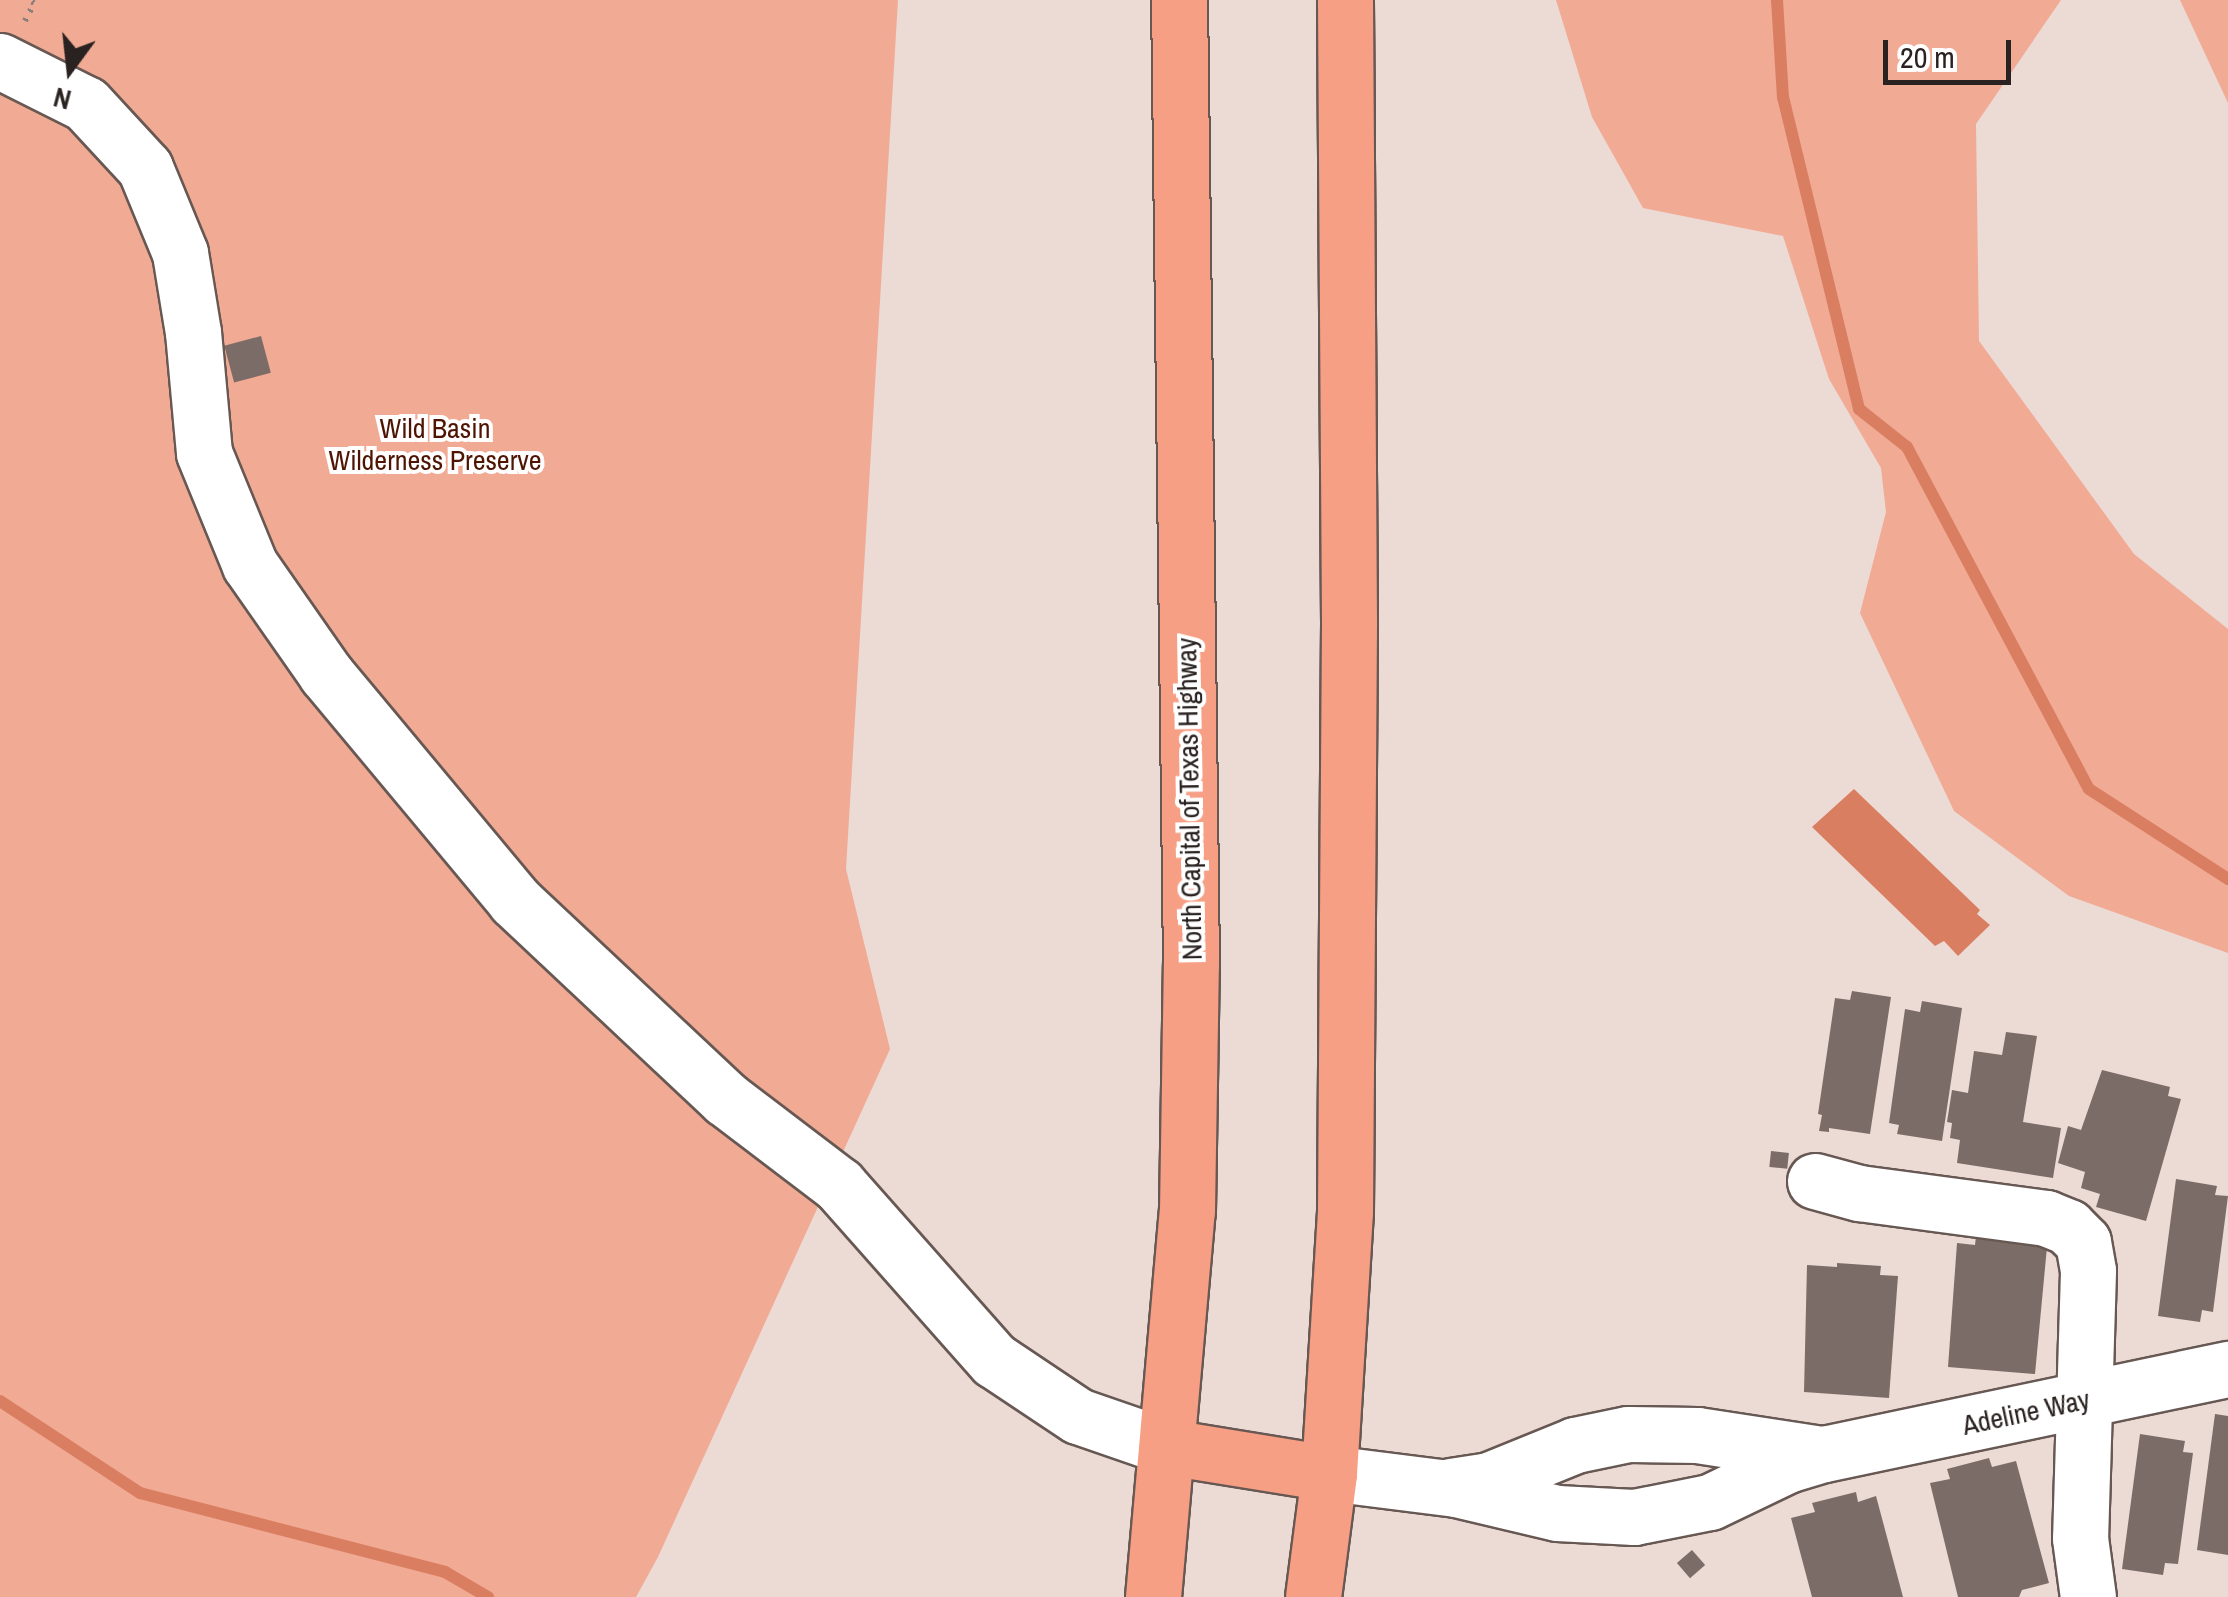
<!DOCTYPE html>
<style>
body{margin:0}
#map{position:relative;width:2228px;height:1597px;overflow:hidden;background:#ecdad5;font-family:"Archivo Narrow",sans-serif}
div>[style]{position:absolute}
.green>*{inset:0;background:#f1aa94}
.water>*{inset:0;background:#da7e62}
.stream>*{height:12px;margin:-6px;padding:0 6px;transform-origin:6px;border-radius:6px;background:#da7e62}
.building>*{inset:0;background:#7c6c67;transform-origin:0 0}
.path>*{height:6px;margin-top:-3px;transform-origin:0;background:repeating-linear-gradient(90deg,#8b7f7b 0 2.5px,transparent 0 10.5px)}
.roads{filter:drop-shadow(2px 0 #675853) drop-shadow(-2px 0 #675853) drop-shadow(0 2px #675853) drop-shadow(0 -2px #675853)}
.minor>*{height:55px;margin:-27.5px;padding:0 27.5px;transform-origin:27.5px;border-radius:27.5px;background:#fff}
.highway>*{height:55px;margin:-27.5px;padding:0 27.5px;transform-origin:27.5px;border-radius:27.5px;background:#f69f84}
span{translate:-50% -50%;white-space:nowrap;text-align:center;line-height:1.15;-webkit-text-stroke:8px #fff;paint-order:stroke}
.park-label{font-size:28px;color:#4e1503}
.street-label{font-size:28px;color:#292220}
.north{position:absolute;left:20px;top:20px;width:100px;height:100px;-webkit-text-stroke:8px #fff;paint-order:stroke;rotate:195deg;font-size:28px;font-weight:700;line-height:40px;text-align:center;color:#292220}
.north::after{content:'';display:block;margin:auto;width:35px;height:45px;background:#292220;clip-path:polygon(50% 0,100% 100%,50% 72%,0 100%)}
.scale{position:absolute;left:1883px;top:40px;width:128px;height:45px;box-sizing:border-box;border:5px solid #292220;border-top:0;padding-left:12px;font-size:30px;line-height:35px;white-space:nowrap;color:#292220;-webkit-text-stroke:8px #fff;paint-order:stroke}
</style>
<div id="map">
<div class="green">
<div style="clip-path:polygon(0 0,898px 0,846px 869px,890px 1049px,658px 1557px,636px 1597px,0 1597px)"></div>
<div style="clip-path:polygon(1556px 0,2061px 0,1976px 124px,1979px 341px,2134px 554px,2228px 629px,2228px 953px,2069px 896px,1954px 811px,1860px 613px,1886px 512px,1881px 468px,1829px 379px,1783px 236px,1643px 208px,1592px 117px)"></div>
<div style="clip-path:polygon(2180px 0,2228px 0,2228px 103px)"></div>
</div>
<div class="water">
<div style="clip-path:polygon(1854px 789px,1980px 910px,1977px 914px,1990px 925px,1958px 956px,1944px 941px,1935px 946px,1812px 827px)"></div>
</div>
<div class="stream">
<div style="left:1777px;top:0;width:97px;rotate:86.5deg"></div>
<div style="left:1783px;top:97px;width:321px;rotate:76.3deg"></div>
<div style="left:1859px;top:409px;width:61px;rotate:38.4deg"></div>
<div style="left:1907px;top:447px;width:387px;rotate:62deg"></div>
<div style="left:2089px;top:789px;width:166px;rotate:32.9deg"></div>
<div style="left:0;top:1401px;width:168px;rotate:33.3deg"></div>
<div style="left:140px;top:1493px;width:315px;rotate:14.5deg"></div>
<div style="left:445px;top:1572px;width:50px;rotate:30.2deg"></div>
</div>
<div class="building">
<div style="left:261px;top:336px;width:38px;height:38px;rotate:75deg"></div>
<div style="clip-path:polygon(1852px 991px,1891px 997px,1870px 1134px,1829px 1128px,1829px 1132px,1819px 1131px,1822px 1115px,1818px 1114px,1835px 998px,1850px 1000px)"></div>
<div style="clip-path:polygon(1922px 1001px,1962px 1008px,1942px 1141px,1897px 1134px,1899px 1125px,1889px 1123px,1905px 1009px,1920px 1012px)"></div>
<div style="clip-path:polygon(2006px 1032px,2037px 1036px,2023px 1122px,2061px 1128px,2053px 1178px,1957px 1163px,1960px 1140px,1950px 1138px,1952px 1123px,1947px 1122px,1952px 1090px,1968px 1093px,1974px 1051px,2002px 1055px)"></div>
<div style="clip-path:polygon(2102px 1070px,2170px 1087px,2168px 1096px,2181px 1099px,2146px 1221px,2096px 1207px,2100px 1194px,2081px 1188px,2085px 1172px,2058px 1163px,2068px 1126px,2081px 1130px)"></div>
<div style="left:1771px;top:1151px;width:18px;height:16px;rotate:6deg"></div>
<div style="clip-path:polygon(2176px 1179px,2217px 1186px,2215px 1195px,2228px 1196px,2213px 1312px,2202px 1310px,2200px 1322px,2158px 1316px)"></div>
<div style="clip-path:polygon(1976px 1236px,2047px 1247px,2035px 1374px,1948px 1367px,1957px 1243px,1975px 1245px)"></div>
<div style="clip-path:polygon(1837px 1263px,1881px 1266px,1880px 1275px,1898px 1276px,1889px 1398px,1804px 1392px,1807px 1265px,1837px 1267px)"></div>
<div style="clip-path:polygon(2215px 1414px,2228px 1416px,2228px 1555px,2197px 1550px)"></div>
<div style="clip-path:polygon(2140px 1434px,2185px 1441px,2183px 1452px,2193px 1453px,2178px 1564px,2165px 1563px,2163px 1575px,2122px 1569px)"></div>
<div style="clip-path:polygon(1989px 1458px,1992px 1467px,2016px 1461px,2049px 1583px,2022px 1590px,2019px 1597px,1958px 1597px,1930px 1483px,1950px 1479px,1947px 1469px)"></div>
<div style="clip-path:polygon(1856px 1492px,1858px 1502px,1876px 1496px,1903px 1597px,1812px 1597px,1791px 1518px,1815px 1512px,1812px 1503px)"></div>
<div style="left:1692px;top:1550px;width:20px;height:20px;rotate:49deg"></div>
</div>
<div class="path">
<div style="left:25px;top:21px;width:20px;rotate:-63deg"></div>
<div style="left:34px;top:3px;width:6px;rotate:-149deg"></div>
</div>
<div class="roads">
<div class="minor">
<div style="left:0;top:61px;width:96px;rotate:26.6deg"></div>
<div style="left:86px;top:104px;width:87px;rotate:47.3deg"></div>
<div style="left:145px;top:168px;width:92px;rotate:67.6deg"></div>
<div style="left:180px;top:253px;width:80px;rotate:80.7deg"></div>
<div style="left:193px;top:332px;width:121px;rotate:84.8deg"></div>
<div style="left:204px;top:453px;width:121px;rotate:67.7deg"></div>
<div style="left:250px;top:565px;width:133px;rotate:55.1deg"></div>
<div style="left:326px;top:674px;width:295px;rotate:50.2deg"></div>
<div style="left:515px;top:901px;width:289px;rotate:43.2deg"></div>
<div style="left:726px;top:1099px;width:142px;rotate:37.3deg"></div>
<div style="left:839px;top:1185px;width:234px;rotate:48.5deg"></div>
<div style="left:994px;top:1360px;width:101px;rotate:33.7deg"></div>
<div style="left:1078px;top:1416px;width:95px;rotate:19deg"></div>
<div style="left:1815px;top:1181px;width:46px;rotate:15.3deg"></div>
<div style="left:1859px;top:1193px;width:189px;rotate:7.6deg"></div>
<div style="left:2046px;top:1218px;width:24px;rotate:22deg"></div>
<div style="left:2068px;top:1227px;width:21px;rotate:45deg"></div>
<div style="left:2083px;top:1242px;width:29px;rotate:80deg"></div>
<div style="left:2088px;top:1271px;width:267px;rotate:91.7deg"></div>
<div style="left:2080px;top:1538px;width:60px;rotate:82.3deg"></div>
<div style="left:1329px;top:1473px;width:128px;rotate:7.2deg"></div>
<div style="left:1456px;top:1489px;width:104px;rotate:13.4deg"></div>
<div style="left:1557px;top:1513px;width:77px;rotate:3deg"></div>
<div style="left:1634px;top:1517px;width:77px;rotate:-11.2deg"></div>
<div style="left:1710px;top:1502px;width:85px;rotate:-25.7deg"></div>
<div style="left:1787px;top:1465px;width:39px;rotate:-17deg"></div>
<div style="left:1824px;top:1454px;width:413px;rotate:-11.9deg"></div>
<div style="left:1451px;top:1486px;width:38px;rotate:-9deg"></div>
<div style="left:1489px;top:1480px;width:93px;rotate:-22.1deg"></div>
<div style="left:1575px;top:1445px;width:54px;rotate:-11.7deg"></div>
<div style="left:1628px;top:1434px;width:69px;rotate:0.8deg"></div>
<div style="left:1697px;top:1435px;width:119px;rotate:8.7deg"></div>
</div>
<div class="highway">
<div style="left:1168px;top:1447px;width:163px;rotate:9.2deg"></div>
<div style="left:1153px;top:1597px;width:387px;rotate:-85deg"></div>
<div style="left:1187px;top:1211px;width:247px;rotate:-89.1deg"></div>
<div style="left:1191px;top:964px;width:964px;rotate:-90.71deg"></div>
<div style="left:1313px;top:1597px;width:125px;rotate:-82.6deg"></div>
<div style="left:1329px;top:1473px;width:262px;rotate:-86.5deg"></div>
<div style="left:1345px;top:1211px;width:590px;rotate:-89.61deg"></div>
<div style="left:1349px;top:621px;width:621px;rotate:-90.37deg"></div>
</div>
</div>
<div class="park-label">
<span style="left:435px;top:444px">Wild Basin<br>Wilderness Preserve</span>
</div>
<div class="street-label">
<span style="left:1189px;top:799px;rotate:-91deg">North Capital of Texas Highway</span>
<span style="left:2026px;top:1412px;rotate:-12deg">Adeline Way</span>
</div>
<div class="north">N</div>
<div class="scale">20 m</div>
</div>
